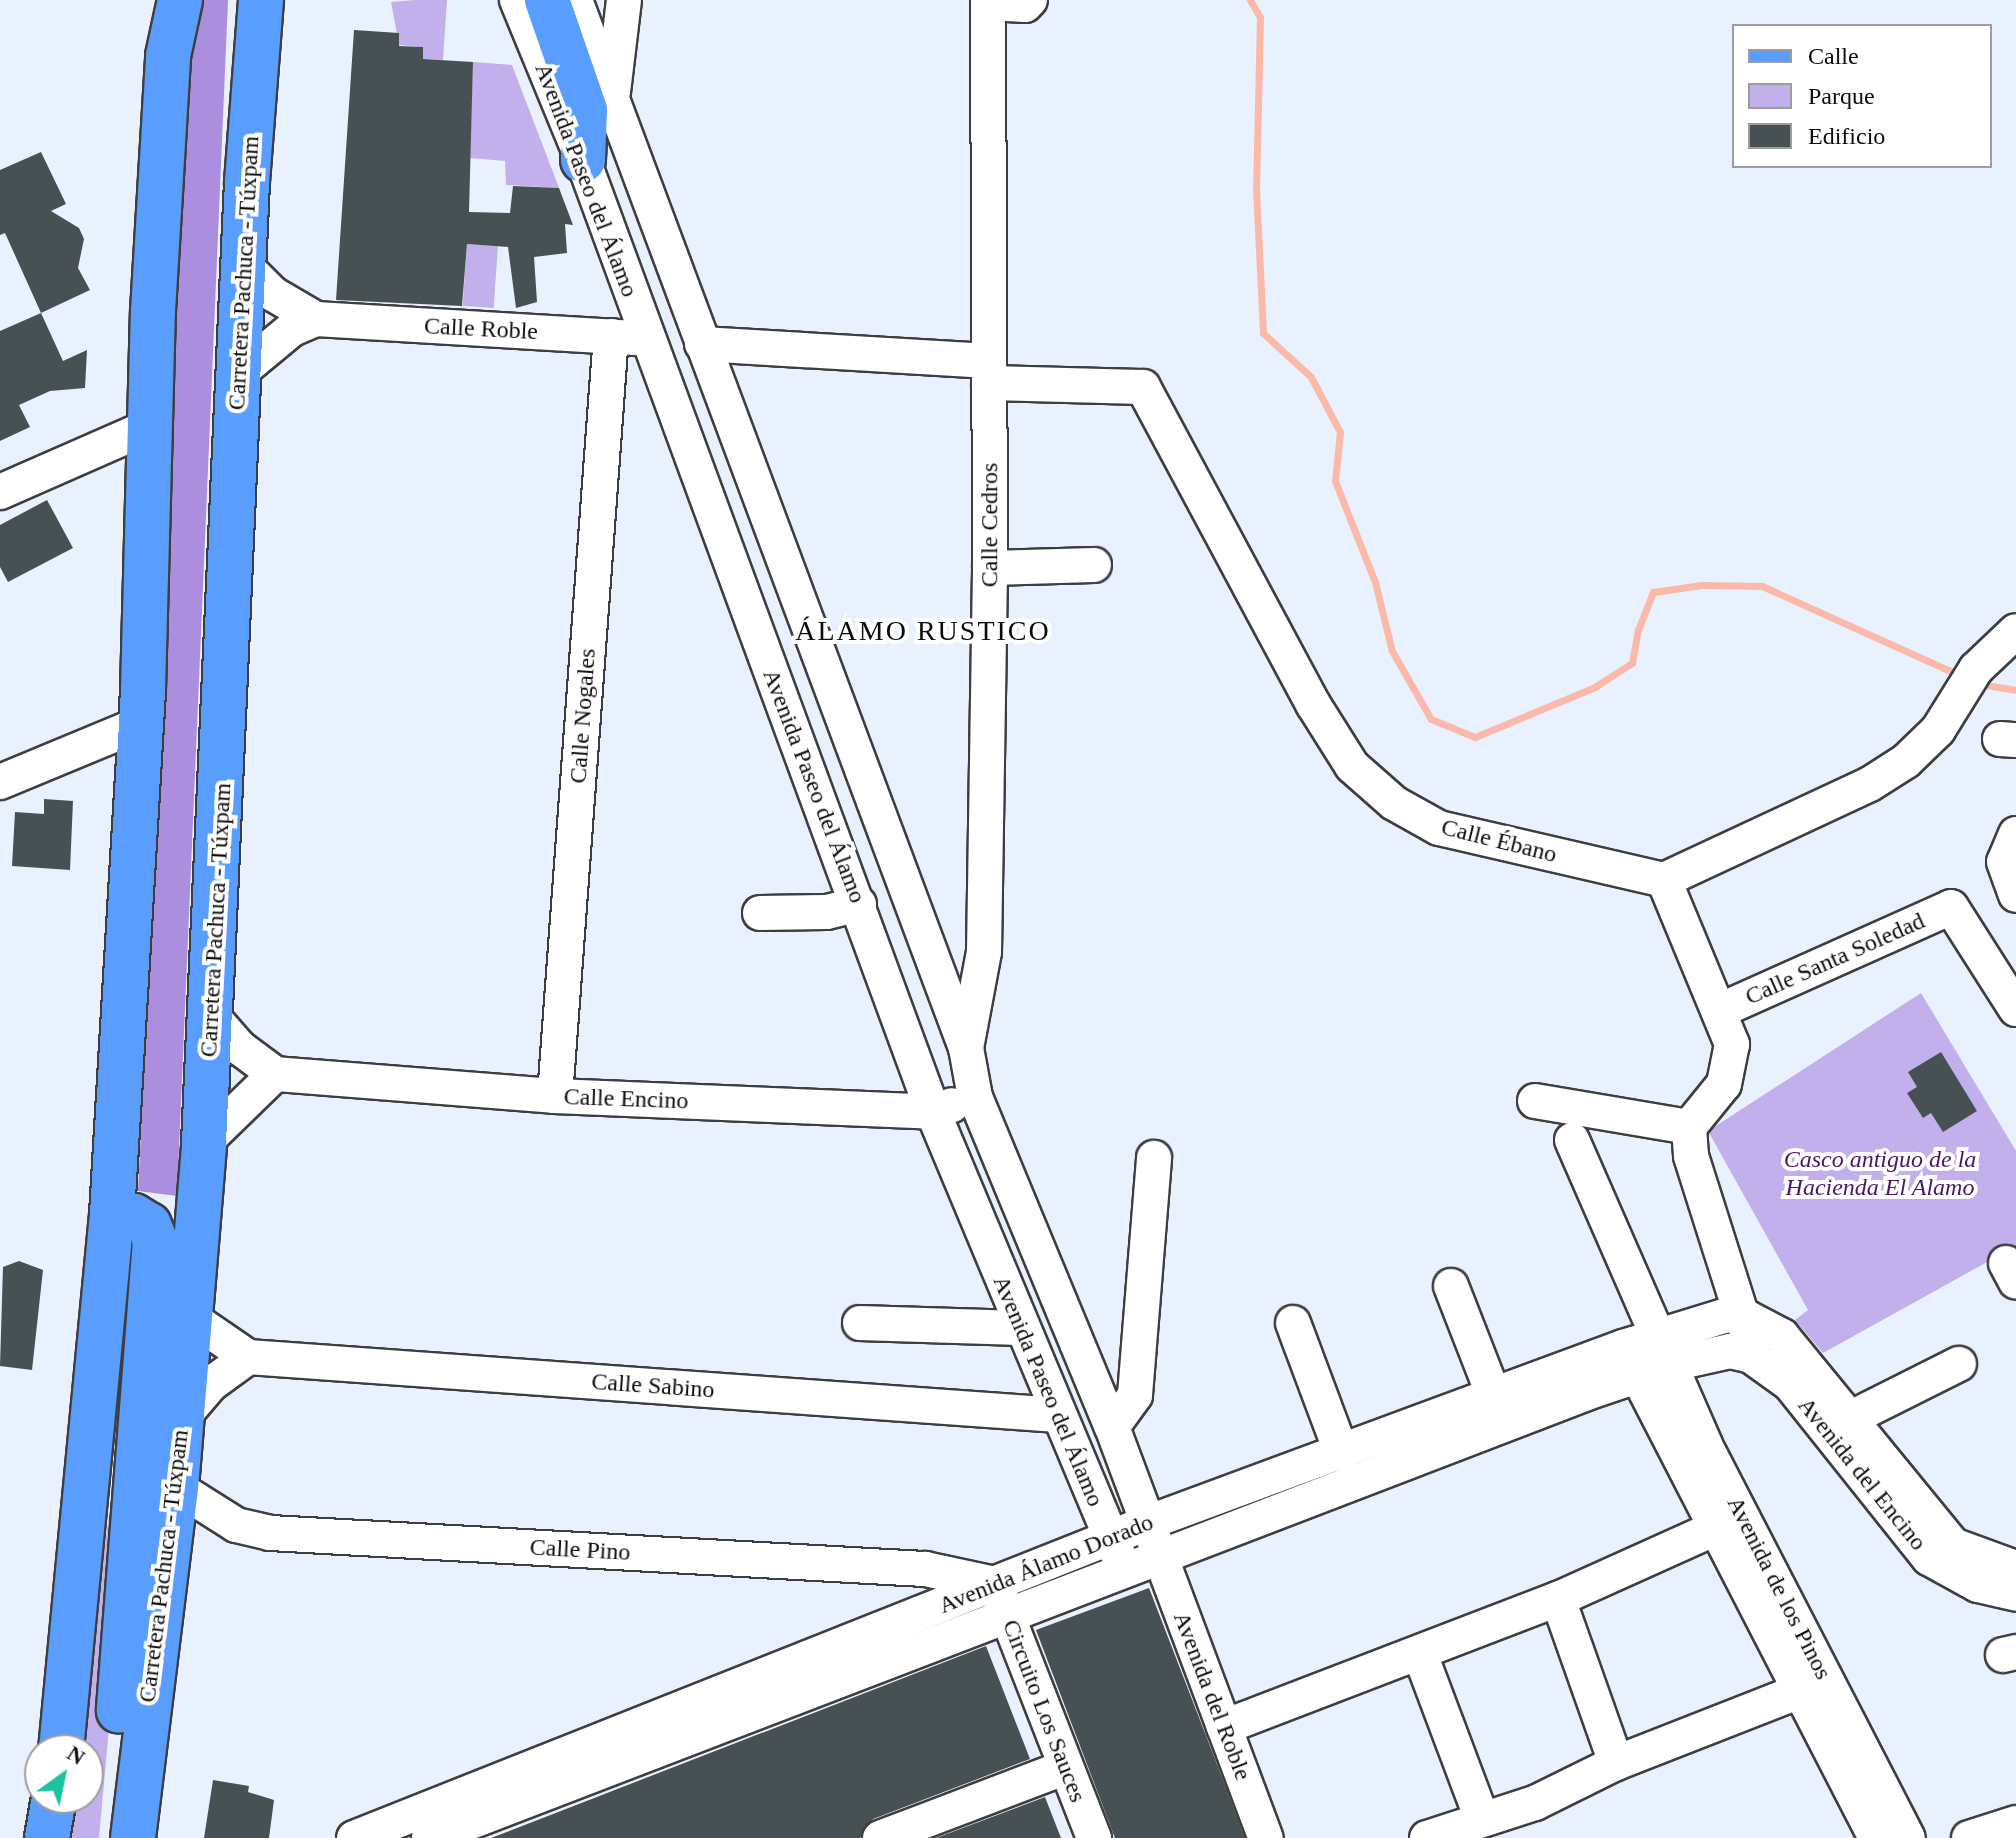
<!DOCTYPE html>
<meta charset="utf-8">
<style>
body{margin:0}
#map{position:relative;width:2016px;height:1838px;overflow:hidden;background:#e9f1ff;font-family:Georgia,serif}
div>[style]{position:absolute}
.green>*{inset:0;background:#c2b0ec;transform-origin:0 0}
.forest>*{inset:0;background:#ac8ede}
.stream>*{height:7px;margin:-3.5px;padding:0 3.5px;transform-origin:3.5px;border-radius:3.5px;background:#fbb9a9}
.building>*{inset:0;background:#475154}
.roads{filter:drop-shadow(2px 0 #3e3e3e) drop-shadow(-2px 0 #3e3e3e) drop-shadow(0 2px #3e3e3e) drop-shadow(0 -2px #3e3e3e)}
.minor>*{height:34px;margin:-17px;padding:0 17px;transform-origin:17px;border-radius:17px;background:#fff}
.major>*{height:44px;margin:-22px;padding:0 22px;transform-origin:22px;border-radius:22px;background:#599eff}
span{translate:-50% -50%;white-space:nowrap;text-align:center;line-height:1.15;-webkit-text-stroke:8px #fff;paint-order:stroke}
.street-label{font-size:24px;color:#0b0b0b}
.park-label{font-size:24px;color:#481767;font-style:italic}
.quarter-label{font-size:28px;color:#0b0b0b;letter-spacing:2px}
.legend{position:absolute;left:1732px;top:24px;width:260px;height:144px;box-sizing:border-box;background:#fff;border:2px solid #9d9d9d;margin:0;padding:10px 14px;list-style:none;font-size:24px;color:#0b0b0b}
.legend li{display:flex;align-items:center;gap:16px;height:40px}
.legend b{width:40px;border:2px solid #9d9d9d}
.north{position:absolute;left:24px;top:1734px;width:80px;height:80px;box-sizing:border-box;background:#fff;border:2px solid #9d9d9d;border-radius:50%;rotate:33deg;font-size:22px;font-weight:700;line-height:32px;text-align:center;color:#0b0b0b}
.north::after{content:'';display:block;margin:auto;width:28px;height:36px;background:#1ac49e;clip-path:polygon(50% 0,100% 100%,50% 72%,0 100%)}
</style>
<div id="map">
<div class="green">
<div style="clip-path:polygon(415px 0,447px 0,443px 60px,423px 59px,422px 47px,399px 45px,391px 2px)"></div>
<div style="clip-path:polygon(473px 62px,512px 65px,559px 188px,506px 185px,505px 161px,470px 158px)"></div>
<div style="left:467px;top:244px;width:31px;height:62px;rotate:4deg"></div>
<div style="clip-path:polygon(1921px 993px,2016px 1151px,2016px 1246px,1823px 1353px,1795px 1320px,1808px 1310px,1708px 1131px)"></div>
<div style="clip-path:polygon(132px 1244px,143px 1247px,132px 1475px,99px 1838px,63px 1838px,70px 1798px,88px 1798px,88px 1750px,77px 1750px,115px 1472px)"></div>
</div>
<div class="forest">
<div style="clip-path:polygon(190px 0,228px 0,177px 1196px,138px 1191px,164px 656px,165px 458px)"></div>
</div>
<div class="stream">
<div style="left:1250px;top:0;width:20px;rotate:60deg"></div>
<div style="left:1260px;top:17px;width:172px;rotate:91.3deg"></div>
<div style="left:1256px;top:189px;width:144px;rotate:87.2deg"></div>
<div style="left:1263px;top:333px;width:65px;rotate:42.5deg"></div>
<div style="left:1311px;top:377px;width:62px;rotate:62.2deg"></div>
<div style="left:1340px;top:432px;width:49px;rotate:95.8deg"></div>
<div style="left:1335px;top:481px;width:109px;rotate:68.4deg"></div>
<div style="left:1375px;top:582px;width:71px;rotate:76.2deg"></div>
<div style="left:1392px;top:651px;width:78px;rotate:60.2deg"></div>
<div style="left:1431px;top:719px;width:48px;rotate:22.2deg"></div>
<div style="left:1475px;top:737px;width:128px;rotate:-22.6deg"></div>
<div style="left:1593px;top:688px;width:46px;rotate:-32.7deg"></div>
<div style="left:1632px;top:663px;width:34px;rotate:-80deg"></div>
<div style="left:1638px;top:630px;width:41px;rotate:-68.5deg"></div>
<div style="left:1653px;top:592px;width:49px;rotate:-8.3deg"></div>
<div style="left:1701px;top:585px;width:61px;rotate:0.9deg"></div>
<div style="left:1762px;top:586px;width:218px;rotate:24.3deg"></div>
<div style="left:1979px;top:684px;width:37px;rotate:9deg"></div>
</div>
<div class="building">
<div style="clip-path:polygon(354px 30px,399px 33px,399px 46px,423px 47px,423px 59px,473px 62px,469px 212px,510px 213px,513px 186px,559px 188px,573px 225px,565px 224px,567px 253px,534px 257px,537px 302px,516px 308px,508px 247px,467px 244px,462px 306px,336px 300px)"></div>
<div style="clip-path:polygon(41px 152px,66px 204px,51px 211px,79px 228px,84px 239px,78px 268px,90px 290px,41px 313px,5px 233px,0 235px,0 170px)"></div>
<div style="clip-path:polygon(41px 313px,63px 361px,87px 350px,85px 388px,50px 391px,19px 405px,30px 427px,0 441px,0 331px)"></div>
<div style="clip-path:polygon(47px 500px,73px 548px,8px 582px,0 567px,0 525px)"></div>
<div style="clip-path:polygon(44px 799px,73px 801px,70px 870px,12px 866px,15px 812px,44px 814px)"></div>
<div style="clip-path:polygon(1941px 1052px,1977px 1111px,1943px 1132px,1931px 1113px,1923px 1118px,1907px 1093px,1917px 1087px,1908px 1072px)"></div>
<div style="clip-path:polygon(19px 1261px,43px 1270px,32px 1370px,0 1366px,3px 1267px)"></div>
<div style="clip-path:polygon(1149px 1588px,1227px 1790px,1245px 1838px,1115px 1838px,1036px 1630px)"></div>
<div style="clip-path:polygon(986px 1646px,1030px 1759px,873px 1819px,860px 1838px,491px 1838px)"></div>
<div style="clip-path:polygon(213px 1780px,249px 1786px,248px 1792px,274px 1800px,269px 1838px,204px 1838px)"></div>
<div style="clip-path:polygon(1045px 1797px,1061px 1838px,936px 1838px)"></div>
</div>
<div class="roads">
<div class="minor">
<div style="left:517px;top:0;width:173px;rotate:67.6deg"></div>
<div style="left:583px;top:160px;width:1014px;rotate:69.81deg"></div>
<div style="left:933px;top:1112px;width:484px;rotate:67.3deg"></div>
<div style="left:575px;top:0;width:1119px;rotate:69.54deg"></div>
<div style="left:966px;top:1048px;width:50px;rotate:79.6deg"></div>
<div style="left:975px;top:1097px;width:357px;rotate:67.5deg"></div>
<div style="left:1112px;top:1427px;width:439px;rotate:69.5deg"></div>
<div style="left:988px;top:3px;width:37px;rotate:3deg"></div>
<div style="left:1025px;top:5px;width:7px;rotate:-45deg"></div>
<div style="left:613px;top:92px;width:93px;rotate:-83.2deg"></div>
<div style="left:244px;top:265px;width:41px;rotate:45deg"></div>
<div style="left:273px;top:294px;width:50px;rotate:30.2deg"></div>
<div style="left:316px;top:319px;width:319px;rotate:3.4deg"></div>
<div style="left:702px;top:344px;width:287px;rotate:3.4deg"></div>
<div style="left:239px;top:373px;width:69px;rotate:-39.7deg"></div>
<div style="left:292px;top:329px;width:26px;rotate:-23deg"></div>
<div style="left:989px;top:383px;width:154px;rotate:1.5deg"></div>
<div style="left:1143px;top:387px;width:360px;rotate:61.8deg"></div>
<div style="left:1313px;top:704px;width:73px;rotate:57.8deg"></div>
<div style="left:1352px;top:766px;width:56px;rotate:41.4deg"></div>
<div style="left:1394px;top:803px;width:51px;rotate:29.1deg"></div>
<div style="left:1439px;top:828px;width:231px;rotate:13deg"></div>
<div style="left:1664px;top:880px;width:227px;rotate:-25deg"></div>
<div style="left:1870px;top:784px;width:43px;rotate:-32.6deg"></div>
<div style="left:1906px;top:761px;width:45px;rotate:-44.1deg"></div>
<div style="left:1938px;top:730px;width:72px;rotate:-58.1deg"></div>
<div style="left:1976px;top:669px;width:55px;rotate:-43.5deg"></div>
<div style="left:0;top:492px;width:162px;rotate:-23.7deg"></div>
<div style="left:990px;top:568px;width:104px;rotate:-1.7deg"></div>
<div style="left:2000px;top:739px;width:16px;rotate:4deg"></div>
<div style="left:0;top:782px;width:152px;rotate:-22.5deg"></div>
<div style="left:2016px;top:834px;width:30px;rotate:113deg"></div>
<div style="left:2004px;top:862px;width:35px;rotate:70deg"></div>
<div style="left:1664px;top:880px;width:178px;rotate:67.5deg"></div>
<div style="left:1732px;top:1044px;width:41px;rotate:101.3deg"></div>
<div style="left:1724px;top:1084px;width:55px;rotate:129.1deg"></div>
<div style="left:1689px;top:1127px;width:29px;rotate:86deg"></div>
<div style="left:1691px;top:1156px;width:189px;rotate:72.4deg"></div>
<div style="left:760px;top:913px;width:67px;rotate:-0.9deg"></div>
<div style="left:827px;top:912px;width:33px;rotate:-14deg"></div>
<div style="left:1719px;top:1011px;width:254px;rotate:-24.1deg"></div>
<div style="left:1951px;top:907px;width:121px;rotate:57.5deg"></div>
<div style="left:212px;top:1016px;width:43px;rotate:48.8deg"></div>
<div style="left:240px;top:1048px;width:44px;rotate:36.6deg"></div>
<div style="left:275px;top:1074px;width:281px;rotate:4.5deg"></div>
<div style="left:555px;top:1096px;width:378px;rotate:2.4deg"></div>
<div style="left:933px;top:1112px;width:20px;rotate:-20deg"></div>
<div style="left:966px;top:1048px;width:98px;rotate:-79.4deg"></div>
<div style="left:984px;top:952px;width:384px;rotate:-89.1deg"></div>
<div style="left:990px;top:568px;width:568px;rotate:-90.2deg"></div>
<div style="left:555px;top:1096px;width:762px;rotate:-85.79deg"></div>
<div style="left:1535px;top:1101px;width:156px;rotate:9.6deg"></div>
<div style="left:1572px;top:1140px;width:333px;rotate:66.4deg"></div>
<div style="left:1705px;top:1445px;width:442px;rotate:62.7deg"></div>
<div style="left:204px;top:1143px;width:99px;rotate:-44.2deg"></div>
<div style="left:2006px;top:1263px;width:21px;rotate:62deg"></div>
<div style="left:1451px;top:1286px;width:116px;rotate:68.7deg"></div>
<div style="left:191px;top:1318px;width:69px;rotate:34.4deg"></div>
<div style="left:248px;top:1357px;width:812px;rotate:4.1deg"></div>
<div style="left:860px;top:1323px;width:160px;rotate:1.8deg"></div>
<div style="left:1293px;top:1323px;width:140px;rotate:69.5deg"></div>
<div style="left:1627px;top:1355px;width:543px;rotate:62.73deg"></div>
<div style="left:182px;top:1418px;width:45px;rotate:-49.5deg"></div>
<div style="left:211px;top:1384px;width:46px;rotate:-36.1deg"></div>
<div style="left:1849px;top:1419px;width:123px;rotate:-26.6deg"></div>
<div style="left:1112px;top:1427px;width:39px;rotate:-54deg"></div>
<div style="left:1135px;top:1395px;width:238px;rotate:-85.4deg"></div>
<div style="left:176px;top:1487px;width:71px;rotate:32.3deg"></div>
<div style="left:236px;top:1525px;width:35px;rotate:13deg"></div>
<div style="left:270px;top:1533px;width:656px;rotate:3.15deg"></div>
<div style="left:925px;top:1569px;width:72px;rotate:12.1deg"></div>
<div style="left:995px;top:1584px;width:273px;rotate:68.7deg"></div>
<div style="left:1558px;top:1599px;width:174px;rotate:70.5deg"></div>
<div style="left:1420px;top:1654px;width:176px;rotate:69.4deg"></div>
<div style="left:2003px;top:1655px;width:13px;rotate:-13deg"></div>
<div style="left:1224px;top:1727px;width:358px;rotate:-21deg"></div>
<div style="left:1558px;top:1599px;width:173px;rotate:-24.2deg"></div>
<div style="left:354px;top:1838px;width:853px;rotate:-21.66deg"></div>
<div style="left:1147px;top:1523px;width:507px;rotate:-20.29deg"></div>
<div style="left:1623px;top:1347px;width:109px;rotate:-17.1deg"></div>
<div style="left:1727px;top:1315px;width:19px;rotate:6deg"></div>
<div style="left:1746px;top:1317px;width:41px;rotate:27.8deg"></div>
<div style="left:1782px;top:1336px;width:270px;rotate:50.7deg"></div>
<div style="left:1953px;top:1545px;width:67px;rotate:20.1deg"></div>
<div style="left:429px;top:1838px;width:1241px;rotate:-21.02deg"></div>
<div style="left:1587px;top:1393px;width:90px;rotate:-18.8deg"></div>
<div style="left:1672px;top:1364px;width:59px;rotate:-12.6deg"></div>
<div style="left:1730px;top:1351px;width:22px;rotate:13deg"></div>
<div style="left:1751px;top:1356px;width:48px;rotate:35.7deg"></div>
<div style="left:1790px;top:1384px;width:223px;rotate:51.4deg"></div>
<div style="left:1929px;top:1558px;width:56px;rotate:28.9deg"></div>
<div style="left:1978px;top:1585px;width:39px;rotate:13deg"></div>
<div style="left:880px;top:1838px;width:199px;rotate:-20.9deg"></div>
<div style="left:1427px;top:1838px;width:114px;rotate:-18deg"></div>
<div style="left:1535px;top:1803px;width:90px;rotate:-26.3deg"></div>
<div style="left:1616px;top:1763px;width:198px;rotate:-21.4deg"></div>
<div style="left:1969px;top:1838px;width:49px;rotate:-17.7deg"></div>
</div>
<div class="major">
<div style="left:547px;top:0;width:116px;rotate:70.9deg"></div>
<div style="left:585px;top:110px;width:50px;rotate:92.3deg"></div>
<div style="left:112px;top:1214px;width:22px;rotate:5deg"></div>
<div style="left:134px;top:1216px;width:17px;rotate:31deg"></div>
<div style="left:149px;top:1225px;width:16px;rotate:68deg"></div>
<div style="left:155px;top:1240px;width:472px;rotate:94.4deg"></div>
<div style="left:61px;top:1750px;width:538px;rotate:-84.56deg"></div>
<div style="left:112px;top:1214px;width:525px;rotate:-86.61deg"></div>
<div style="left:143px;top:690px;width:379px;rotate:-88.5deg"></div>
<div style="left:153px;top:311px;width:255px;rotate:-86.6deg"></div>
<div style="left:168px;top:56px;width:57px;rotate:-77.9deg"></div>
<div style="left:47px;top:1838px;width:41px;rotate:-80.1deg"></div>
<div style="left:133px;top:1838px;width:354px;rotate:-83deg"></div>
<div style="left:176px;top:1487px;width:345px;rotate:-85.3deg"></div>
<div style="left:204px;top:1143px;width:962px;rotate:-87.44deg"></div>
<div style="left:247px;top:182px;width:183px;rotate:-85.6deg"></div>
</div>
</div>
<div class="street-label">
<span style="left:586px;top:180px;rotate:69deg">Avenida Paseo del Álamo</span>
<span style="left:244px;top:273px;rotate:-87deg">Carretera Pachuca - Túxpam</span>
<span style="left:481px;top:329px;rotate:3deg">Calle Roble</span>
<span style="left:990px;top:525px;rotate:-90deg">Calle Cedros</span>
<span style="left:583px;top:716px;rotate:-86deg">Calle Nogales</span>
<span style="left:814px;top:786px;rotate:69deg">Avenida Paseo del Álamo</span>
<span style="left:1499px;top:841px;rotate:14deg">Calle Ébano</span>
<span style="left:216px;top:920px;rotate:-87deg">Carretera Pachuca - Túxpam</span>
<span style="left:1835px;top:959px;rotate:-24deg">Calle Santa Soledad</span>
<span style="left:626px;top:1099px;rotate:2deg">Calle Encino</span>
<span style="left:653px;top:1386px;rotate:4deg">Calle Sabino</span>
<span style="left:1048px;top:1391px;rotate:67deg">Avenida Paseo del Álamo</span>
<span style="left:1862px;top:1474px;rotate:51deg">Avenida del Encino</span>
<span style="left:580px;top:1550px;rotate:3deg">Calle Pino</span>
<span style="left:1046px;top:1564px;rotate:-22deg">Avenida Álamo Dorado</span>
<span style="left:164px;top:1566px;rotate:-83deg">Carretera Pachuca - Túxpam</span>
<span style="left:1779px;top:1588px;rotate:63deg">Avenida de los Pinos</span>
<span style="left:1212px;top:1696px;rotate:69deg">Avenida del Roble</span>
<span style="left:1044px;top:1711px;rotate:69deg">Circuito Los Sauces</span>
</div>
<div class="park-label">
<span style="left:1880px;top:1174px">Casco antiguo de la<br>Hacienda El Alamo</span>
</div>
<div class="quarter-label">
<span style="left:923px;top:631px">ÁLAMO RUSTICO</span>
</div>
<ul class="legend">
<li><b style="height:10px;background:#599eff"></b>Calle</li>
<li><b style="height:22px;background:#c2b0ec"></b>Parque</li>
<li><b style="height:22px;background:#475154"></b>Edificio</li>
</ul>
<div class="north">N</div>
</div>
